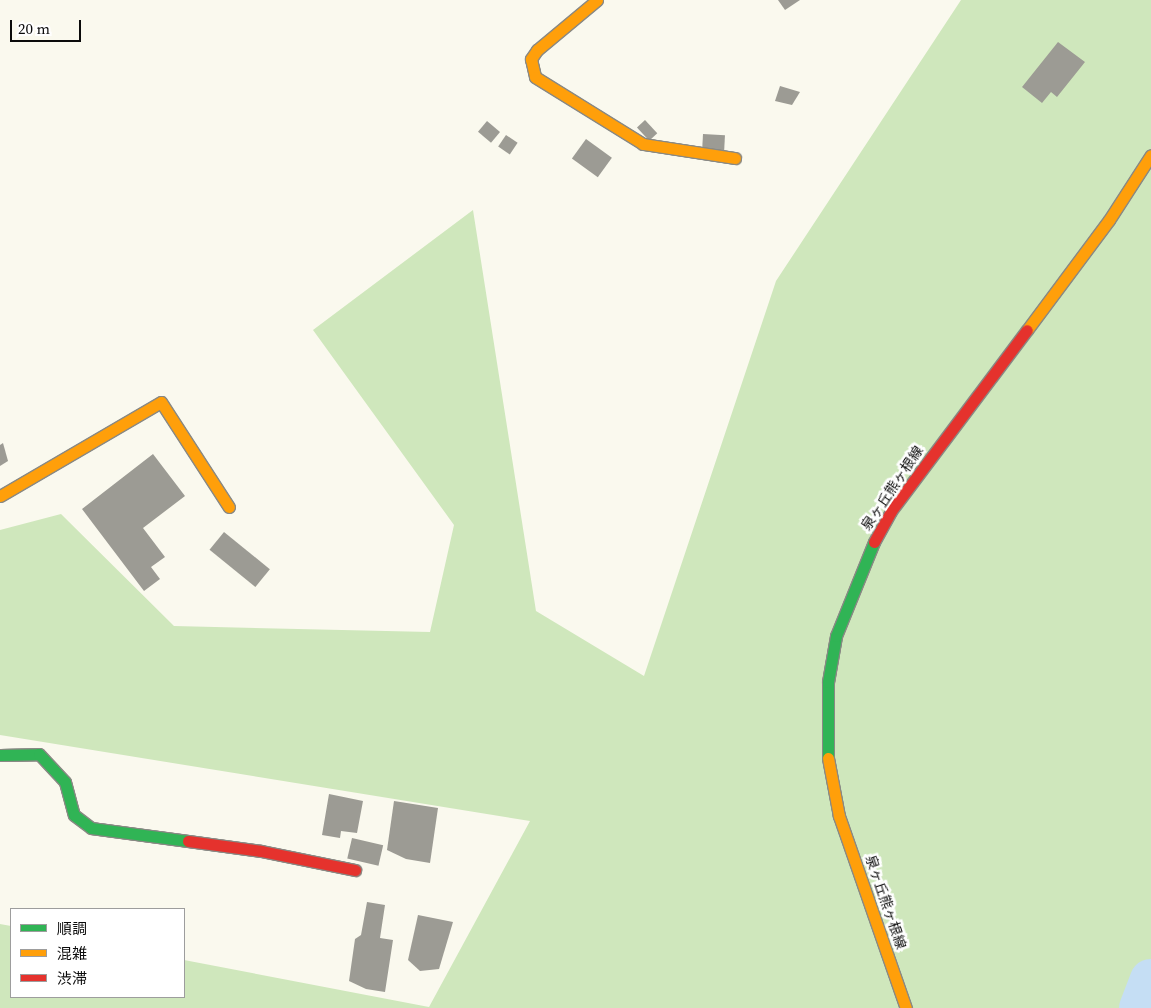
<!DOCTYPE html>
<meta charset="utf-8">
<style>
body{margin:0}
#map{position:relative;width:1151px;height:1008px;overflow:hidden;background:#faf9ee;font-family:"Source Serif 4","Noto Sans JP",serif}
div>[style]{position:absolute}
.forest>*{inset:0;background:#cfe7bc}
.river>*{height:42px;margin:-21px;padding:0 21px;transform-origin:21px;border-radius:21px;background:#c5def4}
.building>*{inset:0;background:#9c9b94;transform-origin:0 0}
.roads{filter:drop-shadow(1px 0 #898984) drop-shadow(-1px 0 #898984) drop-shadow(0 1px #898984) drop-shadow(0 -1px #898984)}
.fast>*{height:11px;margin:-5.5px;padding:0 5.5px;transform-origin:5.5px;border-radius:5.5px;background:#30b455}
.slow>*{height:11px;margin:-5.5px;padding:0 5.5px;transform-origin:5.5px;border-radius:5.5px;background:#ff9f0a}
.jam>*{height:11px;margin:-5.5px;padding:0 5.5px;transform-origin:5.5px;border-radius:5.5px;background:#e5322d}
span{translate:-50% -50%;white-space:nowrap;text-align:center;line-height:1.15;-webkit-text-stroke:5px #fff;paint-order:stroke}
.street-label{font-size:14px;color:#0b0b0b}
.legend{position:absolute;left:10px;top:908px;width:175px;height:90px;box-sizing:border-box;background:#fff;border:1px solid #9d9d9d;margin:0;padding:6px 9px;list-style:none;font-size:15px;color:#0b0b0b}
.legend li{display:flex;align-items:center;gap:10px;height:25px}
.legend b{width:25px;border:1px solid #9d9d9d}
.scale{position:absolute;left:10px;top:20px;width:71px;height:22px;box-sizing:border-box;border:2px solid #0b0b0b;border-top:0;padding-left:6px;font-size:15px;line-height:18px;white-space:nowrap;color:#0b0b0b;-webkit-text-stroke:4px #fff;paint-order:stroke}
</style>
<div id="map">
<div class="forest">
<div style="clip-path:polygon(961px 0,1151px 0,1151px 1008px,0 1008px,0 924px,11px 926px,11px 997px,184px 997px,184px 960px,429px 1007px,530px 821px,0 735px,0 530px,61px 514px,174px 626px,430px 632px,454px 525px,313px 330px,473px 210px,536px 611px,644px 676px,776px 281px)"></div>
</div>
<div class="river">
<div style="left:1140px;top:1008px;width:30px;rotate:-69deg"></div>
</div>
<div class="building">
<div style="clip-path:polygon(778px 0,800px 0,785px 10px)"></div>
<div style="clip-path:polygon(1058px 42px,1085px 62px,1057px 97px,1051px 92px,1042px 103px,1022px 87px)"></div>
<div style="clip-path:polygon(780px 86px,800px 92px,792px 105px,775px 101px)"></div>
<div style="left:645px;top:120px;width:18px;height:11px;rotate:47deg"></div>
<div style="left:487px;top:121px;width:17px;height:14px;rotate:40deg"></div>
<div style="left:703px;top:134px;width:22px;height:15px;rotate:3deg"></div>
<div style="left:506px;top:135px;width:14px;height:14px;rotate:34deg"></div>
<div style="left:586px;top:139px;width:32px;height:24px;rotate:36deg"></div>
<div style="clip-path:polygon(3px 443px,8px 461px,0 466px,0 445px)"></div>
<div style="clip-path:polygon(153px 454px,185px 496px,143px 528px,165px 557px,151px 567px,160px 579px,144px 591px,82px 509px)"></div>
<div style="left:224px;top:532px;width:59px;height:23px;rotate:39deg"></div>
<div style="clip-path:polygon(329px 794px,363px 801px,357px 833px,341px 831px,340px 838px,322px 835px)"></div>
<div style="clip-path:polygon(394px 801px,438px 808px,430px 863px,406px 859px,387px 850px)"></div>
<div style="left:352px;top:838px;width:32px;height:21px;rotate:13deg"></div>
<div style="clip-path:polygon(367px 902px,385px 905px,380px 938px,393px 940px,385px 992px,366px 989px,349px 981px,355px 939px,361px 935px)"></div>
<div style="clip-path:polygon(418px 915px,453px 922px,439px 969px,420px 971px,408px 960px)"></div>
</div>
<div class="roads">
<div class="fast">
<div style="left:0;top:755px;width:39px;rotate:-1deg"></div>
<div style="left:39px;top:754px;width:38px;rotate:47deg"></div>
<div style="left:65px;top:782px;width:34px;rotate:75deg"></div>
<div style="left:74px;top:815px;width:21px;rotate:37deg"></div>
<div style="left:91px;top:828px;width:98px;rotate:7.6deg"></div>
<div style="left:828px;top:758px;width:76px;rotate:-90deg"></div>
<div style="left:828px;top:682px;width:47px;rotate:-80.1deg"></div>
<div style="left:836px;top:636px;width:101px;rotate:-68deg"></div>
</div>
<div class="slow">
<div style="left:597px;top:0;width:78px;rotate:140.2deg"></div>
<div style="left:537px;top:50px;width:11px;rotate:124deg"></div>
<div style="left:531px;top:59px;width:18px;rotate:77deg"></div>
<div style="left:535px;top:77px;width:127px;rotate:31.8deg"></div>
<div style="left:643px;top:144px;width:93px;rotate:8.7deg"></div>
<div style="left:1027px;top:330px;width:137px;rotate:-53.3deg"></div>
<div style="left:1109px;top:220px;width:77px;rotate:-57.1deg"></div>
<div style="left:0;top:496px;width:186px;rotate:-30.3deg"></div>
<div style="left:161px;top:402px;width:125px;rotate:57.1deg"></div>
<div style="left:828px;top:758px;width:59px;rotate:79.3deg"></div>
<div style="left:839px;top:816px;width:203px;rotate:70.8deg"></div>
</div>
<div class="jam">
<div style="left:874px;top:542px;width:35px;rotate:-61deg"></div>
<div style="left:891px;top:511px;width:226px;rotate:-53.1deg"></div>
<div style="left:188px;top:841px;width:74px;rotate:7.8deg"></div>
<div style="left:261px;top:851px;width:96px;rotate:11.4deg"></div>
</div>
</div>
<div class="street-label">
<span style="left:892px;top:488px;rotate:-56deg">泉ヶ丘熊ヶ根線</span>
<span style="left:886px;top:902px;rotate:71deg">泉ヶ丘熊ヶ根線</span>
</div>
<ul class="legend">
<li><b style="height:6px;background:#30b455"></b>順調</li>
<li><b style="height:6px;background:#ff9f0a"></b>混雑</li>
<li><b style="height:6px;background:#e5322d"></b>渋滞</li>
</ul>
<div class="scale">20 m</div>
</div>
